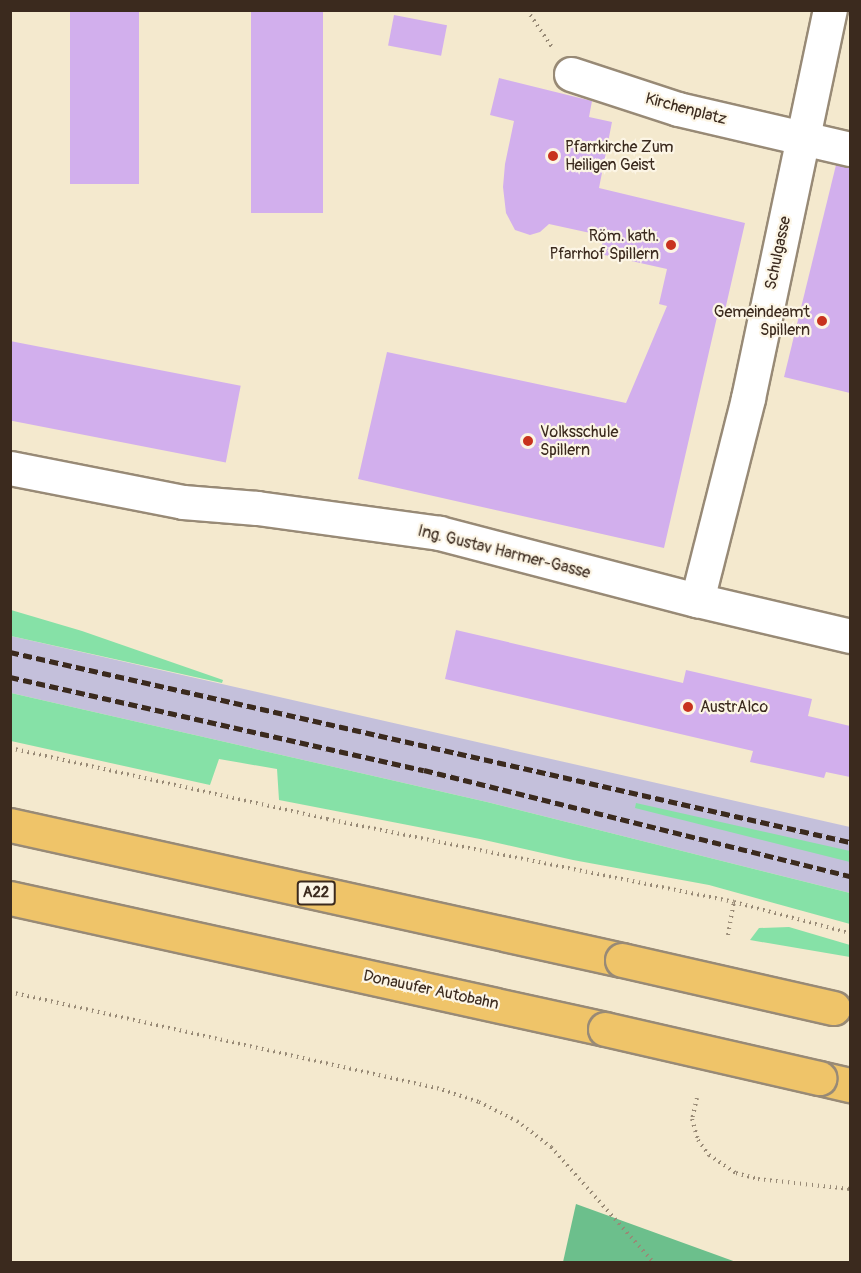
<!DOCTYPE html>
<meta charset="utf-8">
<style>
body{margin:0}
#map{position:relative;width:861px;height:1273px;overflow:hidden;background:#f4e9ce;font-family:Pangolin,sans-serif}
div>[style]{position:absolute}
.industrial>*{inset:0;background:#c4c0db}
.green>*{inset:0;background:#86e1a7}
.forest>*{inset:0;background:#6cbf8c}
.building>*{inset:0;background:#d2afed;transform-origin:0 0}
.path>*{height:4px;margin-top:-2px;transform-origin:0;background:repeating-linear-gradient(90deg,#988a76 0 1.5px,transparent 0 6px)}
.roads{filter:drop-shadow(2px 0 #988a76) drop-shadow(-2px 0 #988a76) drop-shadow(0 2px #988a76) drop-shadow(0 -2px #988a76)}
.street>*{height:33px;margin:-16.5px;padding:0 16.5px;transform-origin:16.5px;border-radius:16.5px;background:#fff}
.highway>*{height:33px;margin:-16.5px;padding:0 16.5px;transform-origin:16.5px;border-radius:16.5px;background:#efc469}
.rail>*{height:4.5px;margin-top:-2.25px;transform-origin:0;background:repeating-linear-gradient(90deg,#3b2a1e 0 9px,transparent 0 13.5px)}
.bridges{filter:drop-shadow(2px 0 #988a76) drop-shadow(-2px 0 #988a76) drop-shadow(0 2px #988a76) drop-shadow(0 -2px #988a76)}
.highway-bridge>*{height:33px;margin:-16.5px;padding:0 16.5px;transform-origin:16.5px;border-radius:16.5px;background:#efc469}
.dots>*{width:16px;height:16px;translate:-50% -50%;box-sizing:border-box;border:3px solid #fcf5e5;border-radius:50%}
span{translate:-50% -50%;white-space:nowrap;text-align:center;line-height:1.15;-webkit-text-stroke:4.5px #fcf5e5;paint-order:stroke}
.shield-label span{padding:2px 4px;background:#fcf5e5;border:2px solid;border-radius:4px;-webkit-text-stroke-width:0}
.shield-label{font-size:15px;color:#3b2a1e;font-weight:700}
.street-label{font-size:16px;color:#3b2a1e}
.poi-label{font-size:16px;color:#3b2a1e}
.left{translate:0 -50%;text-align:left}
.right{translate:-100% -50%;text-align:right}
.frame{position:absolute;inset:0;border:12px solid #3b2a1e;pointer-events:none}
</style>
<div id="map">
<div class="industrial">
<div style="clip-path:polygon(11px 636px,850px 827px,850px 893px,487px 802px,11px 693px)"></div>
</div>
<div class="green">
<div style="clip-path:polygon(11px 610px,82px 631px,223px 680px,222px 683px,11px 636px)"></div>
<div style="clip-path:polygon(11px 693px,487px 802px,850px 893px,850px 924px,709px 885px,573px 860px,480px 839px,279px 800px,277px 769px,219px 759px,210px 785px,11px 741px)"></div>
<div style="clip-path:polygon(636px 803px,850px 851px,850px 862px,635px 808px)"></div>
<div style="clip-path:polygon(789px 927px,850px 945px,850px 957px,750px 940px,759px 928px)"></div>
</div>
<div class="forest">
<div style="clip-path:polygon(576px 1204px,736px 1262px,563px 1262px)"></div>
</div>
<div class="building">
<div style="left:70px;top:10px;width:69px;height:174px"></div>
<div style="left:251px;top:10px;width:72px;height:203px"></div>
<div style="left:394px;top:15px;width:54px;height:31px;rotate:11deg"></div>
<div style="clip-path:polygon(499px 78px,592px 101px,589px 117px,612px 122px,599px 188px,745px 223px,723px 319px,717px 317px,664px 548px,358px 479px,387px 352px,626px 403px,667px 306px,659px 304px,667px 269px,600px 254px,604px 236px,549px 224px,540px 232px,530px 235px,515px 230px,506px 213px,503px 187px,505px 164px,514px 121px,490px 115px)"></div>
<div style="clip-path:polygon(836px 165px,850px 167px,850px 393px,784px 377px)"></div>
<div style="left:10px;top:341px;width:235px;height:78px;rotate:11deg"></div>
<div style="clip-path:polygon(456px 630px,683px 683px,686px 670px,812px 699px,808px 716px,850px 726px,850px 777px,826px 772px,824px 778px,750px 762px,753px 751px,445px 679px)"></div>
</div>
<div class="path">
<div style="left:527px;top:10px;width:45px;rotate:56deg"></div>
<div style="left:10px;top:748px;width:325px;rotate:12.6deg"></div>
<div style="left:327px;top:819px;width:415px;rotate:11.5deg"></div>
<div style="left:734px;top:902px;width:120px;rotate:15deg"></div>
<div style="left:728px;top:935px;width:34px;rotate:-80deg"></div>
<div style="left:10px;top:992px;width:438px;rotate:12.7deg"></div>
<div style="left:437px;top:1088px;width:44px;rotate:18.4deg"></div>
<div style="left:479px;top:1102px;width:42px;rotate:26.6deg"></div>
<div style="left:517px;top:1121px;width:43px;rotate:37.4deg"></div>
<div style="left:551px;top:1147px;width:154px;rotate:48.4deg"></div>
<div style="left:697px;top:1098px;width:22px;rotate:103deg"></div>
<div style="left:692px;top:1119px;width:22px;rotate:74deg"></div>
<div style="left:698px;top:1140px;width:19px;rotate:54deg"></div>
<div style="left:709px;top:1155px;width:32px;rotate:34deg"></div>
<div style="left:736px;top:1173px;width:23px;rotate:15deg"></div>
<div style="left:758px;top:1179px;width:93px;rotate:6.2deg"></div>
</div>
<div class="roads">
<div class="street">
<div style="left:571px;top:74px;width:113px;rotate:18.1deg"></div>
<div style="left:678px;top:109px;width:177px;rotate:13.1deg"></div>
<div style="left:10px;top:468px;width:176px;rotate:11.1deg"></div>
<div style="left:183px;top:502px;width:74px;rotate:4.6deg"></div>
<div style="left:257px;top:508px;width:184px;rotate:7.8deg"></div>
<div style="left:439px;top:533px;width:267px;rotate:14.6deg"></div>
<div style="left:697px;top:600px;width:157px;rotate:13.2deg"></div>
<div style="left:697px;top:600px;width:208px;rotate:-75.8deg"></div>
<div style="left:748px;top:398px;width:397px;rotate:-78.1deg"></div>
</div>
<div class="highway">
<div style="left:10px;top:825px;width:627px;rotate:12.44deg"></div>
<div style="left:10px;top:898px;width:609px;rotate:12.42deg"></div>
<div style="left:819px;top:1078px;width:32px;rotate:13deg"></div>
</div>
</div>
<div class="rail">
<div style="left:10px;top:652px;width:861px;rotate:12.75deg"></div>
<div style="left:10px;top:677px;width:424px;rotate:12.7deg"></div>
<div style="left:424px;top:770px;width:439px;rotate:14deg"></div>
</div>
<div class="bridges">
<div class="highway-bridge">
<div style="left:622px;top:960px;width:217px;rotate:12.8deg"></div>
<div style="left:605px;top:1029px;width:220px;rotate:12.9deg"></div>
</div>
</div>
<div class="dots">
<div style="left:553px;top:156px;background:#c8321e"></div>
<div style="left:671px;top:245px;background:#c8321e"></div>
<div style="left:822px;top:321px;background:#c8321e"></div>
<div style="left:528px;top:441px;background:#c8321e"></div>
<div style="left:688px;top:707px;background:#c8321e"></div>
</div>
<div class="shield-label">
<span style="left:316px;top:893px">A22</span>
</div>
<div class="street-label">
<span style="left:686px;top:109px;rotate:15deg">Kirchenplatz</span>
<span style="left:778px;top:253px;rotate:-78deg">Schulgasse</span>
<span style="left:504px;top:552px;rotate:14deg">Ing. Gustav Harmer-Gasse</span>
<span style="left:431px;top:990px;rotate:12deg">Donauufer Autobahn</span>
</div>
<div class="poi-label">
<span class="left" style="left:565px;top:156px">Pfarrkirche Zum<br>Heiligen Geist</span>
<span class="right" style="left:659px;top:245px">Röm. kath.<br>Pfarrhof Spillern</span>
<span class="right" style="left:810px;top:321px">Gemeindeamt<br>Spillern</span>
<span class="left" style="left:540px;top:441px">Volksschule<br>Spillern</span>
<span class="left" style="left:700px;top:707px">AustrAlco</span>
</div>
<div class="frame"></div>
</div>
